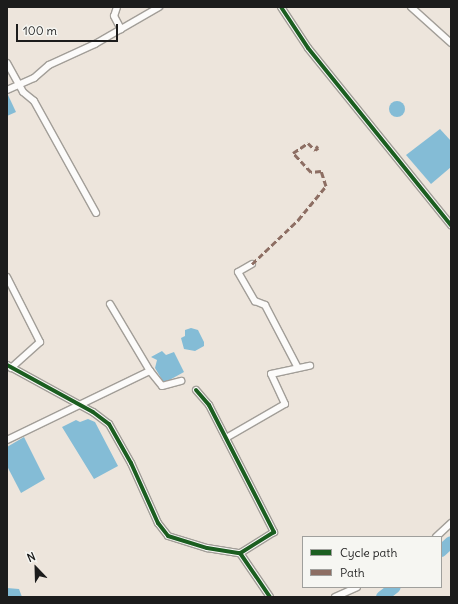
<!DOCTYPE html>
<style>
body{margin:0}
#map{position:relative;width:458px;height:604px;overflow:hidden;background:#ede5dc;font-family:Delius,sans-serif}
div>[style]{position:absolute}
.water>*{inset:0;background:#84bcd6}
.round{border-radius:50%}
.river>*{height:12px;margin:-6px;padding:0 6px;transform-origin:6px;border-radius:6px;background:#84bcd6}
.roads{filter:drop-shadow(1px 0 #a29e98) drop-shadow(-1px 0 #a29e98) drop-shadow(0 1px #a29e98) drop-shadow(0 -1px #a29e98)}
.street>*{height:6px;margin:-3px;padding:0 3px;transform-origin:3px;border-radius:3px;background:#fcfbfa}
.quiet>*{height:3px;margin-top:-1.5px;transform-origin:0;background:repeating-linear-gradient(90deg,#8d6e63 0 6px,transparent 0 9px)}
.cycleway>*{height:4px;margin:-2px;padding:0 2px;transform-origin:2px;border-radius:2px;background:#1b5e20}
span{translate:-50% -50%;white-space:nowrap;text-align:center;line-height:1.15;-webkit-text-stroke:3px #f6f6f2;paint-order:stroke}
.frame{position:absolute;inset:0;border:8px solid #1c1c1c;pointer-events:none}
.legend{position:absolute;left:302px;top:536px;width:140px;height:52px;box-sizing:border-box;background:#f6f6f2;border:1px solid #9f9f9c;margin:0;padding:5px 7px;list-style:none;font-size:12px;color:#1c1c1c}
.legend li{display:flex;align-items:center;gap:8px;height:20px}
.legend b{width:20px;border:1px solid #9f9f9c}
.north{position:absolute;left:16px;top:548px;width:40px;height:40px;-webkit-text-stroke:3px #f6f6f2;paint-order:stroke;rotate:337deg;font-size:11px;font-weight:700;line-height:16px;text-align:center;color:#1c1c1c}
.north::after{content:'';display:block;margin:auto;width:14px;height:18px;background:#1c1c1c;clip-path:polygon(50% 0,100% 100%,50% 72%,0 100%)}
.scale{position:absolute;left:16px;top:24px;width:102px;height:18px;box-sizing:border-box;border:2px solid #1c1c1c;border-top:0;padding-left:5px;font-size:12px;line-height:14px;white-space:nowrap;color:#1c1c1c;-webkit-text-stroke:3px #f6f6f2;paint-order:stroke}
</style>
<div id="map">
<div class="water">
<div style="clip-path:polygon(8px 95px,16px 112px,7px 116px,7px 96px)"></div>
<div class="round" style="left:389px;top:101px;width:16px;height:16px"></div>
<div style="clip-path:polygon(440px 129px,451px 141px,451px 167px,431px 184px,406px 155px)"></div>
<div style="clip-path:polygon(191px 328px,198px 330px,204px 342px,204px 346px,195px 351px,184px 349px,181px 338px,185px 336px,185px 330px)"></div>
<div style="clip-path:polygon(162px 351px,166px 355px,174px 352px,184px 372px,164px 383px,155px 368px,157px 360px,151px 357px)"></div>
<div style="clip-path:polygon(88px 419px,95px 422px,118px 466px,94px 479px,62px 427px,76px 420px,80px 422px)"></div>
<div style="clip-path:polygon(24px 437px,45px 479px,21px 493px,7px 466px,7px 447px)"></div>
<div style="clip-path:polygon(7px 588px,19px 589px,22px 597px,7px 597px)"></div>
</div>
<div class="river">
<div style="left:441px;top:551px;width:13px;rotate:-42deg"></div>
<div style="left:382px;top:597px;width:16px;rotate:-38deg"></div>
</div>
<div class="roads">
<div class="street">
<div style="left:117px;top:7px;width:9px;rotate:108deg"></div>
<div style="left:114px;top:16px;width:15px;rotate:62deg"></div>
<div style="left:281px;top:7px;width:49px;rotate:56.6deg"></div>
<div style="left:308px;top:48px;width:228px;rotate:51.1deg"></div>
<div style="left:411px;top:7px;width:54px;rotate:42deg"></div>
<div style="left:7px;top:63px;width:33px;rotate:61deg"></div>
<div style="left:23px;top:92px;width:14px;rotate:39deg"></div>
<div style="left:34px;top:101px;width:128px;rotate:61deg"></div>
<div style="left:7px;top:90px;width:30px;rotate:-24deg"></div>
<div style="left:34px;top:78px;width:20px;rotate:-41deg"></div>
<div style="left:49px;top:65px;width:51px;rotate:-24.5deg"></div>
<div style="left:95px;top:44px;width:74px;rotate:-30deg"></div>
<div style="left:252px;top:264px;width:16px;rotate:150deg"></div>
<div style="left:238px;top:272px;width:34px;rotate:60deg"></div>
<div style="left:255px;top:301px;width:11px;rotate:22deg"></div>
<div style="left:265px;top:305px;width:71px;rotate:62.4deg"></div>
<div style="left:7px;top:277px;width:73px;rotate:63.1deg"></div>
<div style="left:40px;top:342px;width:39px;rotate:138deg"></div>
<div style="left:110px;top:304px;width:78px;rotate:59.2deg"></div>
<div style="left:7px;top:365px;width:98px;rotate:28.7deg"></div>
<div style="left:93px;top:412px;width:20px;rotate:37deg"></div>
<div style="left:109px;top:424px;width:45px;rotate:60.6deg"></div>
<div style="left:131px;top:463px;width:66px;rotate:65.8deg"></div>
<div style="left:158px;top:523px;width:16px;rotate:52deg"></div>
<div style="left:168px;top:536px;width:41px;rotate:17.1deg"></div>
<div style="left:207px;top:548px;width:33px;rotate:9deg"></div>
<div style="left:240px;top:553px;width:53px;rotate:55.7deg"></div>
<div style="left:196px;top:390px;width:20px;rotate:49deg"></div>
<div style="left:209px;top:405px;width:143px;rotate:62.9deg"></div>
<div style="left:274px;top:532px;width:40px;rotate:148deg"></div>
<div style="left:226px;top:438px;width:68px;rotate:-30deg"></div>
<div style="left:285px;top:404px;width:33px;rotate:-115deg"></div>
<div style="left:271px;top:374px;width:40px;rotate:-12deg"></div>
<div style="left:7px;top:440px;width:159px;rotate:-25.8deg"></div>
<div style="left:150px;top:371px;width:19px;rotate:51deg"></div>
<div style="left:162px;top:386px;width:20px;rotate:-15deg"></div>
<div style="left:436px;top:537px;width:21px;rotate:-43deg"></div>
<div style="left:335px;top:597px;width:24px;rotate:-24deg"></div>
</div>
</div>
<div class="quiet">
<div style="left:252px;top:264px;width:64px;rotate:-43.7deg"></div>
<div style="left:298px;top:220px;width:44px;rotate:-50.5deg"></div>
<div style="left:326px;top:186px;width:16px;rotate:-108deg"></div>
<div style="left:321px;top:171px;width:10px;rotate:174deg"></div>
<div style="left:311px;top:172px;width:26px;rotate:-133deg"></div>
<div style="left:293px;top:153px;width:18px;rotate:-34deg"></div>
<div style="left:308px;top:143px;width:10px;rotate:45deg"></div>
<div style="left:315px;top:150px;width:4px;rotate:-34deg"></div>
<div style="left:318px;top:148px;width:3px;rotate:-135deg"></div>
</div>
<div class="cycleway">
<div style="left:281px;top:7px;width:49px;rotate:56.6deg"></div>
<div style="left:308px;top:48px;width:228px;rotate:51.1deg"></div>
<div style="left:7px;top:365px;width:98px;rotate:28.7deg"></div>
<div style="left:93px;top:412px;width:20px;rotate:37deg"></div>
<div style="left:109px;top:424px;width:45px;rotate:60.6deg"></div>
<div style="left:131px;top:463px;width:66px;rotate:65.8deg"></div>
<div style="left:158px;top:523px;width:16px;rotate:52deg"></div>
<div style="left:168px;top:536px;width:41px;rotate:17.1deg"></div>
<div style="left:207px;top:548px;width:33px;rotate:9deg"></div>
<div style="left:240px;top:553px;width:53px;rotate:55.7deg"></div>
<div style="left:196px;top:390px;width:20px;rotate:49deg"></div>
<div style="left:209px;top:405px;width:143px;rotate:62.9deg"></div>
<div style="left:274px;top:532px;width:40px;rotate:148deg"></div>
</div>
<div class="frame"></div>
<ul class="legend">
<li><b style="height:5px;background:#1b5e20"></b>Cycle path</li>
<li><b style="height:5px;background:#8d6e63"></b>Path</li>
</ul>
<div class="north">N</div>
<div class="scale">100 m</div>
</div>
